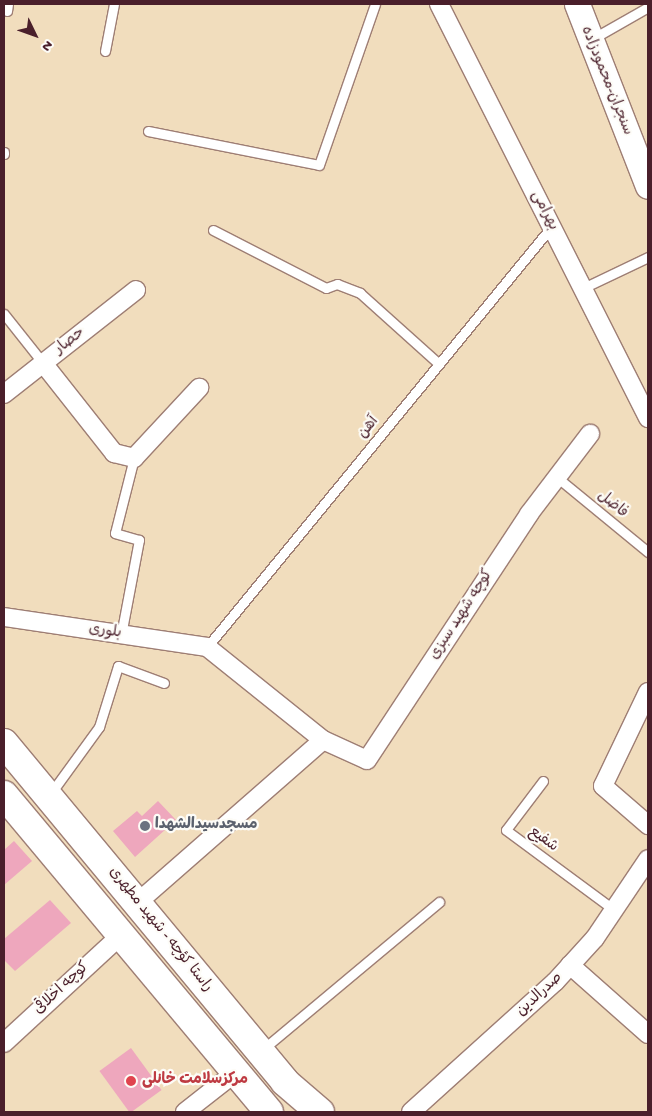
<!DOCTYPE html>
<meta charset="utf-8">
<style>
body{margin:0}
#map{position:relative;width:652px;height:1116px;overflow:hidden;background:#f1ddbd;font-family:"Gochi Hand","Playpen Sans Arabic",sans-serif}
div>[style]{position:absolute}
.building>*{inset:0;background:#eea7bd;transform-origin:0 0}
.roads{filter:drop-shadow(1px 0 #9e7e74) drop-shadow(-1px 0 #9e7e74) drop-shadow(0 1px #9e7e74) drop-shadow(0 -1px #9e7e74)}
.lane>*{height:9px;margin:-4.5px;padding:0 4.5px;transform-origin:4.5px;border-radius:4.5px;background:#fff}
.street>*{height:18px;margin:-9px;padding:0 9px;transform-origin:9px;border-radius:9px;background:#fff}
.secondary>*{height:25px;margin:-12.5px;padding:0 12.5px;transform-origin:12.5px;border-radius:12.5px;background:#fff}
.primary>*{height:28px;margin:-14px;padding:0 14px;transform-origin:14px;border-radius:14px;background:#fff}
.dots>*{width:14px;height:14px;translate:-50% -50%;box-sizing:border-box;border:2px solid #fdfcf7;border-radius:50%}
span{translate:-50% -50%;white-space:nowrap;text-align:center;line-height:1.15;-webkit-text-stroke:4.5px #fdfcf7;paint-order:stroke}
.street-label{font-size:15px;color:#4a1f2b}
.worship-label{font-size:15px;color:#5b616d;font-weight:700}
.left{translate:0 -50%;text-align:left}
.health-label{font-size:15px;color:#be3a42;font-weight:700}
.frame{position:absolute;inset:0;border:5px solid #4a1f2b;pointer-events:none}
.north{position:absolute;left:10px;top:10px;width:50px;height:50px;-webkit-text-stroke:4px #fdfcf7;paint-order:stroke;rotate:132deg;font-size:14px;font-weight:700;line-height:20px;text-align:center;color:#4a1f2b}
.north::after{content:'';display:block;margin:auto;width:18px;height:22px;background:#4a1f2b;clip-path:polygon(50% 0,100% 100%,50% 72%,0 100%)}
</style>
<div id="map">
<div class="building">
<div style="clip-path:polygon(158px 801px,176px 820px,135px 857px,113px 831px,137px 811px,142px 816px)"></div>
<div style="clip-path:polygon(14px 841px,32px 861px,4px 885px,4px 850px)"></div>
<div style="clip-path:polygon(50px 900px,71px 923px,15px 971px,4px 960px,4px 939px)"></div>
<div style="left:131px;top:1048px;width:52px;height:39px;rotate:54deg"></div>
</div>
<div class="roads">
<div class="lane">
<div style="left:7px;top:11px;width:7px;rotate:-82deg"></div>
<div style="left:592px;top:39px;width:64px;rotate:-29.7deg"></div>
<div style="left:105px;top:51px;width:48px;rotate:-79.2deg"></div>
<div style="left:148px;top:131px;width:174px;rotate:11.2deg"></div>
<div style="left:319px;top:165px;width:170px;rotate:-70.8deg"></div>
<div style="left:4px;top:154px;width:2px;rotate:-90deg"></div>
<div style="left:213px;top:230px;width:127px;rotate:27.2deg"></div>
<div style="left:326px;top:288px;width:12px;rotate:-20deg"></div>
<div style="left:337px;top:284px;width:25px;rotate:21deg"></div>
<div style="left:360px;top:293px;width:106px;rotate:41.9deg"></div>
<div style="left:583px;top:288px;width:72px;rotate:-25.5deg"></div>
<div style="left:4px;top:314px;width:63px;rotate:51.5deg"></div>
<div style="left:559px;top:479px;width:115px;rotate:39.4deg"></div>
<div style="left:121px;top:635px;width:97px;rotate:-79.3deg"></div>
<div style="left:139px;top:540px;width:25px;rotate:-164deg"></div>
<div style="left:115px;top:533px;width:77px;rotate:-75.8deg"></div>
<div style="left:207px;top:647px;width:544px;rotate:-50.67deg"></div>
<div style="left:543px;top:781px;width:61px;rotate:127.1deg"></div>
<div style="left:506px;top:830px;width:134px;rotate:36.5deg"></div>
<div style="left:51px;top:793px;width:82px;rotate:-54deg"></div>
<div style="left:99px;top:727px;width:64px;rotate:-72.7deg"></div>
<div style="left:118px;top:666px;width:49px;rotate:20.3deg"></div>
<div style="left:262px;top:1050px;width:231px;rotate:-39.9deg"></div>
</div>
<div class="street">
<div style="left:439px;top:4px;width:464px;rotate:63.2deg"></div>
<div style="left:43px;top:363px;width:115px;rotate:51.7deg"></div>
<div style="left:114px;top:453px;width:21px;rotate:14deg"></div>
<div style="left:134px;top:458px;width:96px;rotate:-47.1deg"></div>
<div style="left:4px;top:394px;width:168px;rotate:-38.2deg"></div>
<div style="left:4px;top:617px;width:205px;rotate:8.4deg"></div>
<div style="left:207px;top:647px;width:149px;rotate:38.7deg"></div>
<div style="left:323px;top:740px;width:48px;rotate:24.4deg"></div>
<div style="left:367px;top:760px;width:295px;rotate:-56.6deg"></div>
<div style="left:529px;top:514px;width:101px;rotate:-52.7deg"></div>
<div style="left:648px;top:692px;width:104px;rotate:115.6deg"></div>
<div style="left:603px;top:786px;width:60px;rotate:40.9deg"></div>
<div style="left:137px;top:903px;width:247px;rotate:-41.2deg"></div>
<div style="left:570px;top:965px;width:104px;rotate:41.5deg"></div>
<div style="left:4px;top:1043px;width:159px;rotate:-42.7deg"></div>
<div style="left:185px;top:1112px;width:65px;rotate:-38.1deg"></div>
<div style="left:411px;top:1112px;width:194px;rotate:-42.1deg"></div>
<div style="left:555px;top:982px;width:59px;rotate:-47.7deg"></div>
<div style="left:595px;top:938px;width:95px;rotate:-56.1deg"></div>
</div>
<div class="secondary">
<div style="left:577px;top:4px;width:195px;rotate:68.7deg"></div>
</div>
<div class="primary">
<div style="left:4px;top:743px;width:440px;rotate:50.3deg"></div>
<div style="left:285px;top:1082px;width:46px;rotate:40.6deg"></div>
<div style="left:4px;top:795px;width:413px;rotate:50.1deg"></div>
</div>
</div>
<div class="dots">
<div style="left:145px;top:826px;background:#6b7280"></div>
<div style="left:131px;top:1081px;background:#e0444e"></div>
</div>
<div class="street-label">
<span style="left:606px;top:81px;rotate:68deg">سنجران-محمودزاده</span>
<span style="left:544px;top:211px;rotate:63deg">بهرامی</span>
<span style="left:70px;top:342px;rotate:-38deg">حصار</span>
<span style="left:369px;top:428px;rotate:-51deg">آهن</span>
<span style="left:612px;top:505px;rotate:39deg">فاضل</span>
<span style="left:462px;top:615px;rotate:-57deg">کوچه شهید سبزی</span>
<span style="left:105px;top:632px;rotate:8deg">بلوری</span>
<span style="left:543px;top:840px;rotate:36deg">شفیع</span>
<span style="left:160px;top:930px;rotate:51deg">راستا کؤچه - شهید مطهری</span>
<span style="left:62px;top:989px;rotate:-43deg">کوچه اخلاقی</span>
<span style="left:540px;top:995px;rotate:-43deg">صدرالدین</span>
</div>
<div class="worship-label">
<span class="left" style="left:155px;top:826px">مسجدسیدالشهدا</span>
</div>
<div class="health-label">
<span class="left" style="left:142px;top:1081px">مرکزسلامت خانلی</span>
</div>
<div class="frame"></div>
<div class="north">N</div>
</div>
